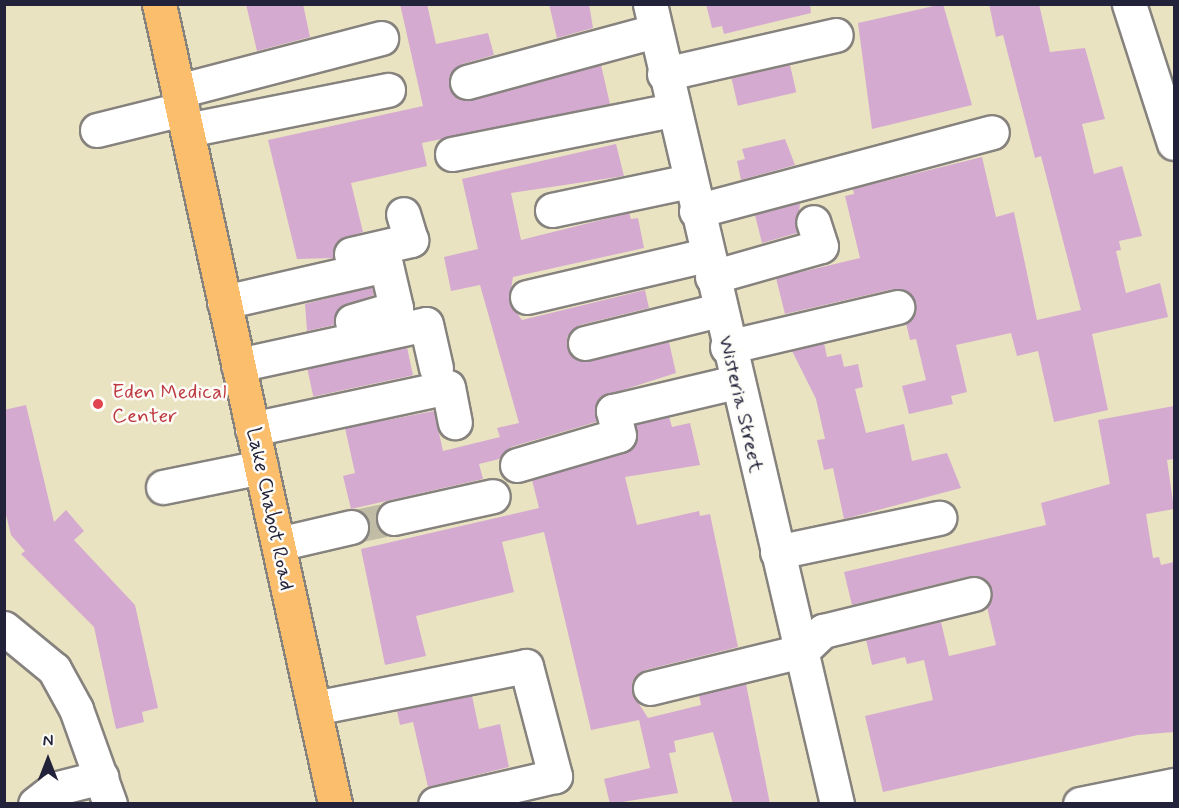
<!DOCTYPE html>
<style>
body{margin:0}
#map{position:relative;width:1179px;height:808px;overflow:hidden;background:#e9e3c1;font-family:Mynerve,sans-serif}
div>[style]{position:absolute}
.building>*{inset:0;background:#d5aad0;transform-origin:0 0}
.minor-tunnel>*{height:33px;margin-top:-16.5px;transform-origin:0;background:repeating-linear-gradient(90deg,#c1bca6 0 33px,transparent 0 49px)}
.roads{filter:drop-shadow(2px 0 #86827e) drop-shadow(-2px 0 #86827e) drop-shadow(0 2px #86827e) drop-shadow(0 -2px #86827e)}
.minor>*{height:33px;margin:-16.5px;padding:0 16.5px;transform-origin:16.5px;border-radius:16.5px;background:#fff}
.major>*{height:33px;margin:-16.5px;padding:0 16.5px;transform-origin:16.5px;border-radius:16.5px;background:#fabe6d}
.dots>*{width:16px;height:16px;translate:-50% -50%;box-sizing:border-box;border:3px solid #fdfcf7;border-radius:50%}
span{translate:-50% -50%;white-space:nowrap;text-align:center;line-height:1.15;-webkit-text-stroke:5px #fdfcf7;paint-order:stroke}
.health-label{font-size:21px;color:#be3a42}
.left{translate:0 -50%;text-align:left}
.street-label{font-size:21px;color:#22223b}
.frame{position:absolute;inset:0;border:6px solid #22223b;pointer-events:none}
.north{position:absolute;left:18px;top:730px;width:60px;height:60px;-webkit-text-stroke:4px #fdfcf7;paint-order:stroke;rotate:0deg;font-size:16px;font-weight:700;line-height:24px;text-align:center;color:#22223b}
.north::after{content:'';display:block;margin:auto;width:21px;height:27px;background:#22223b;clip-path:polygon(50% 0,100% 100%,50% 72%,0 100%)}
</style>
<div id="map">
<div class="building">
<div style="clip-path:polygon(246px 4px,303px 4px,310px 37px,257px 51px)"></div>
<div style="clip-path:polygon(400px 4px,427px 4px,436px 44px,488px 33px,494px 55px,462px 64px,449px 77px,449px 87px,462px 100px,601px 65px,610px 104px,422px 143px,427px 166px,351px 183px,363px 232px,339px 240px,333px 258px,297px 259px,268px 140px,423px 106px)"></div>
<div style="clip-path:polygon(549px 4px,589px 4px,593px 28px,557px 38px)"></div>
<div style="clip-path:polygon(706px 4px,810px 4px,811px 13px,724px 34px,722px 26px,712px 28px)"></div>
<div style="clip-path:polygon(943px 4px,972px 105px,872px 129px,858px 23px)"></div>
<div style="clip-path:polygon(989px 4px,1039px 4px,1050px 52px,1085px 48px,1105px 119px,1082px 124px,1094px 174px,1122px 166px,1142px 236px,1119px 241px,1121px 250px,1116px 251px,1126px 293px,1160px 283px,1168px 317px,1092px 334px,1108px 410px,1054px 422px,1038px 351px,1017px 356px,1011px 333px,956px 345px,967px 392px,951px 396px,953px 404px,909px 414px,902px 386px,926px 380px,916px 339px,910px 340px,906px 323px,915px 312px,910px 294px,893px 289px,785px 314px,776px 278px,860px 258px,845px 196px,854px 194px,853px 189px,982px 157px,996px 217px,1014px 212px,1037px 320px,1081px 310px,1041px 156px,1035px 158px,1003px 35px,996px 37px)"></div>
<div style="left:790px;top:65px;width:28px;height:60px;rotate:77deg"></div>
<div style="clip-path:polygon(785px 139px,795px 165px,741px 180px,737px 161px,745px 159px,742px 149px)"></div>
<div style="clip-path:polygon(616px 144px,624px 176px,511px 193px,521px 240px,629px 213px,631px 219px,638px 218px,644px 248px,513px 277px,509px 302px,522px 320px,645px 290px,649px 308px,580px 325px,567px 337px,567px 348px,579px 361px,589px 361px,669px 342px,676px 373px,601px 397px,596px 422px,511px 447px,499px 459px,479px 464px,483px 479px,351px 509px,343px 476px,355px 473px,345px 428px,434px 411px,443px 451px,500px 437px,497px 428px,519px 423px,480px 285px,451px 291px,444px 257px,478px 249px,462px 179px)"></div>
<div style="clip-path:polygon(800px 203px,797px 233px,762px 243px,755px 215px)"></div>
<div style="clip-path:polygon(372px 287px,374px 295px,339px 308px,334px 325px,307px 331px,305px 304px)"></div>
<div style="clip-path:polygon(824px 343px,827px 357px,841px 354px,844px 367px,858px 364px,863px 387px,855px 389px,866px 433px,904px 424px,912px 461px,947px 453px,961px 488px,844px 519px,833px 468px,824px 470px,817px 440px,825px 439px,816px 399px,792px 351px)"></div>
<div style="left:407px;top:347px;width:29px;height:102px;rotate:78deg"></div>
<div style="clip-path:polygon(26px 405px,54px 522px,66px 510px,84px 531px,74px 540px,135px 605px,158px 708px,142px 712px,144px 722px,116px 729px,94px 627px,21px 554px,25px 551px,11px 535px,4px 507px,4px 410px)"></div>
<div style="clip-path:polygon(1174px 406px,1174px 459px,1167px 460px,1174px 509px,1146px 514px,1153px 558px,1159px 557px,1161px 565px,1174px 562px,1174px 732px,1138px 735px,883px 792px,865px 716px,933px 700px,924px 660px,907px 664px,905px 657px,872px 665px,866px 640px,941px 622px,949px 656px,996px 645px,987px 607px,992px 590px,987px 581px,970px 576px,852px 605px,844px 572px,1046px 525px,1041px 503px,1110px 484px,1098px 420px)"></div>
<div style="clip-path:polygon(669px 417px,672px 427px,690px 423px,700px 465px,625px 477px,637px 525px,699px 511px,700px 516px,710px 514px,738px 647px,645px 670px,632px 682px,632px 693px,648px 718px,701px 705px,699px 695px,746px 684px,770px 804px,733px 804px,713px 732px,674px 741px,676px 752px,669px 753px,678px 793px,610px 804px,604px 779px,650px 768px,639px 720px,591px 730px,544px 532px,502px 542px,514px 592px,416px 616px,426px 656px,385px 665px,361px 549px,539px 508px,532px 480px,625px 453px,637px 440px,636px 425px)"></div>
<div style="clip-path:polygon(472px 696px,479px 729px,500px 724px,509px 767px,428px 787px,413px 722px,400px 725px,397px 711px)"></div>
</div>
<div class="minor-tunnel">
<div style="left:351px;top:527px;width:44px;rotate:-11.8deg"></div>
</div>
<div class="roads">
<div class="minor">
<div style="left:650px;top:4px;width:822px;rotate:76.84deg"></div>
<div style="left:1129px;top:4px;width:146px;rotate:72.1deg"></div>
<div style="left:664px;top:74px;width:176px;rotate:-12.8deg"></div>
<div style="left:467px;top:82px;width:195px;rotate:-15.2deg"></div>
<div style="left:178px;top:91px;width:210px;rotate:-14.6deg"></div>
<div style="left:97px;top:130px;width:88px;rotate:-13.9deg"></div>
<div style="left:187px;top:130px;width:205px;rotate:-11.3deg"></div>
<div style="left:452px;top:154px;width:225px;rotate:-11.3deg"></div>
<div style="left:552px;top:210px;width:141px;rotate:-11.9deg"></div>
<div style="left:696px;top:211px;width:306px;rotate:-14.9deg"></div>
<div style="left:351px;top:254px;width:62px;rotate:-13.1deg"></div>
<div style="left:411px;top:240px;width:27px;rotate:-107deg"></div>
<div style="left:712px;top:277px;width:113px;rotate:-15.9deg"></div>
<div style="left:821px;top:246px;width:25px;rotate:-108deg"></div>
<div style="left:527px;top:297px;width:184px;rotate:-13.2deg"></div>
<div style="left:224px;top:302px;width:166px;rotate:-12.9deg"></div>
<div style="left:386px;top:265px;width:44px;rotate:76.9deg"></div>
<div style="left:396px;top:308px;width:46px;rotate:163.5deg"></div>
<div style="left:585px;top:343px;width:138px;rotate:-13.8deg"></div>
<div style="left:727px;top:347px;width:175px;rotate:-13.2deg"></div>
<div style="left:238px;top:365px;width:192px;rotate:-12.3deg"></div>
<div style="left:426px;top:324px;width:45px;rotate:77.2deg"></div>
<div style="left:252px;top:429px;width:200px;rotate:-12.1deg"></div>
<div style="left:448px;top:387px;width:36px;rotate:79deg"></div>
<div style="left:517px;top:465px;width:106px;rotate:-16.4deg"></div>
<div style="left:619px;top:435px;width:25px;rotate:-104deg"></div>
<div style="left:613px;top:411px;width:126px;rotate:-13.3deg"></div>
<div style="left:163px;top:487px;width:100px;rotate:-11.5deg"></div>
<div style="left:394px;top:518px;width:101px;rotate:-12.5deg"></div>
<div style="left:278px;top:544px;width:75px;rotate:-13.1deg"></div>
<div style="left:777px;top:552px;width:166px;rotate:-11.9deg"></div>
<div style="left:4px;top:628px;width:65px;rotate:39.4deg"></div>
<div style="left:54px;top:669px;width:46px;rotate:61.2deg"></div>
<div style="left:76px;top:709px;width:101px;rotate:70.3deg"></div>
<div style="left:650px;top:688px;width:156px;rotate:-13.7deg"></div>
<div style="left:802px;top:651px;width:29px;rotate:-44deg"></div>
<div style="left:823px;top:631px;width:155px;rotate:-13.8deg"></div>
<div style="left:314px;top:708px;width:216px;rotate:-11.2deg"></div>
<div style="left:526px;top:666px;width:114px;rotate:75.2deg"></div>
<div style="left:555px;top:776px;width:123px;rotate:166.9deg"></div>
<div style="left:35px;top:804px;width:24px;rotate:-38deg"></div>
<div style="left:54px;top:789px;width:49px;rotate:-14.3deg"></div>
<div style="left:1080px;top:804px;width:96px;rotate:-11.4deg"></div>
</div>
<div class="major">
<div style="left:159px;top:4px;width:819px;rotate:77.59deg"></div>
</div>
</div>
<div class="dots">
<div style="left:98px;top:404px;background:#e0444e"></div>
</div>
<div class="health-label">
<span class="left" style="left:112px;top:404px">Eden Medical<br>Center</span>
</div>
<div class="street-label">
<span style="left:741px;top:404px;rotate:77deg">Wisteria Street</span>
<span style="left:270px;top:509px;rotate:78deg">Lake Chabot Road</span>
</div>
<div class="frame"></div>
<div class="north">N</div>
</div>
